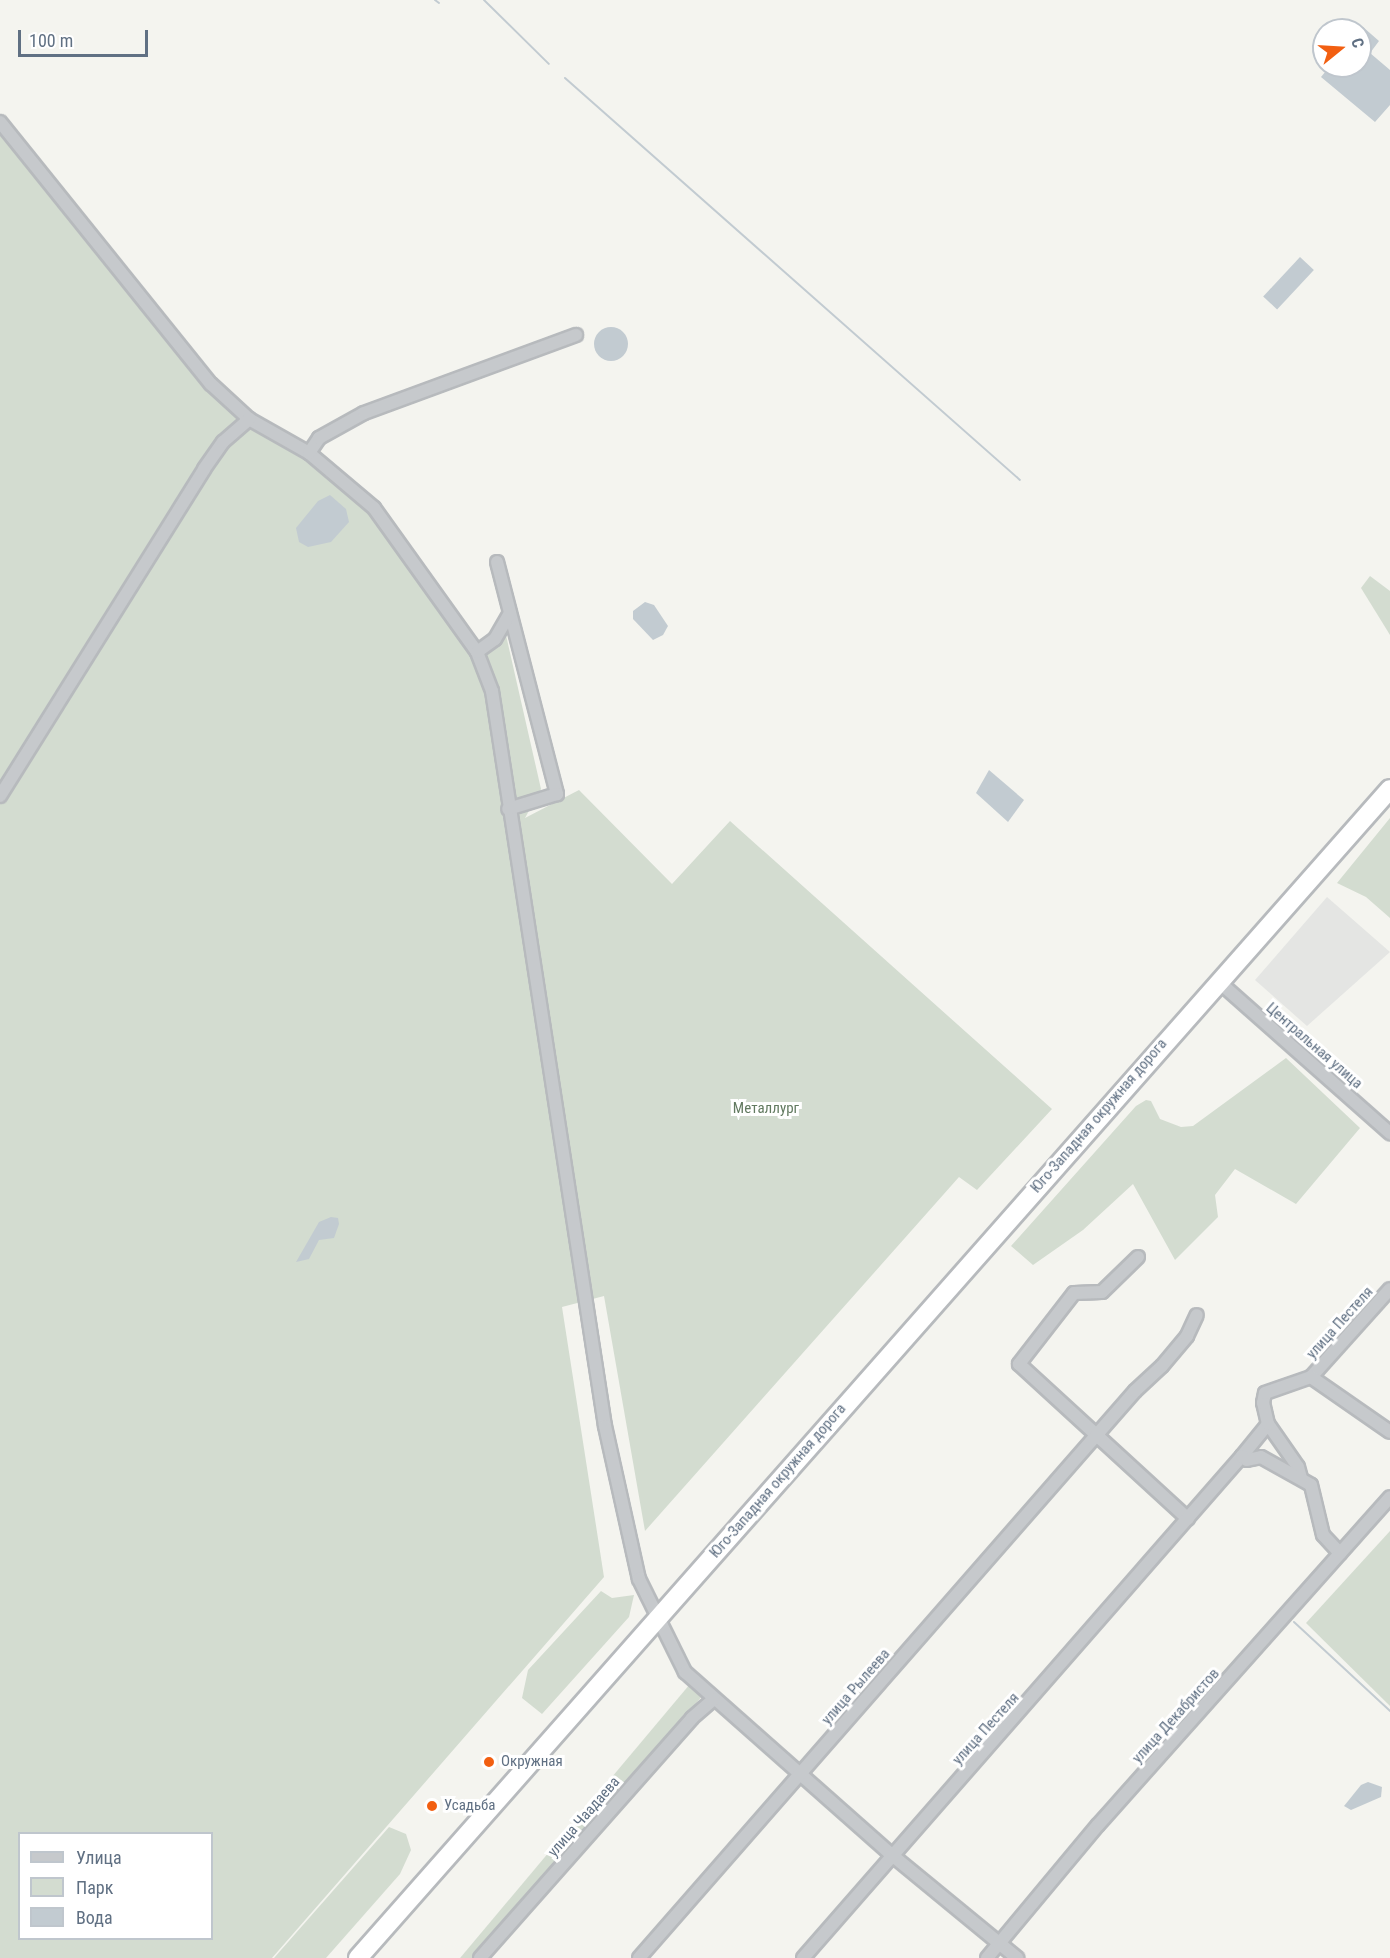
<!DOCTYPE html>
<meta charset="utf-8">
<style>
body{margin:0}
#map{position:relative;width:1390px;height:1958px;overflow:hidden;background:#f4f4ef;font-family:"Roboto Condensed",sans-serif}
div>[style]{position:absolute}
.built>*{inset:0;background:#e4e5e3}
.green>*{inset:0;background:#d3dcd0;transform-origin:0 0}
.water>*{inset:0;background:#c2cbd1;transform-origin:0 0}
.round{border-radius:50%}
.stream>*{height:2px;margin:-1px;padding:0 1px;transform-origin:1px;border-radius:1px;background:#c2cbd1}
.roads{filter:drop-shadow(2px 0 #b7babd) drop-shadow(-2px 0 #b7babd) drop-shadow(0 2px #b7babd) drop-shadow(0 -2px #b7babd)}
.minor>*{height:12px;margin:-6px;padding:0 6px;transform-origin:6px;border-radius:6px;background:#c6c9cc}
.highway>*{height:18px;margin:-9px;padding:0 9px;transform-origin:9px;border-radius:9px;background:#fff}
.dots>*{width:16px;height:16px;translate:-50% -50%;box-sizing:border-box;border:3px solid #fff;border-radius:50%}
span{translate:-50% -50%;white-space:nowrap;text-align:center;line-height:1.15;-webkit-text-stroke:6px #fff;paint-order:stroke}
.street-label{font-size:15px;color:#607083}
.park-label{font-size:15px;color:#627a60}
.poi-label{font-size:15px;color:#607083}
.left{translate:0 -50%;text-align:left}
.legend{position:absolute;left:18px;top:1832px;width:195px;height:108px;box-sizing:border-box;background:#fff;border:2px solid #bfc6cd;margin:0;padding:8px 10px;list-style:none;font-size:18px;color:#607083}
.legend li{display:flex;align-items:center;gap:12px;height:30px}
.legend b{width:30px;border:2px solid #bfc6cd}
.north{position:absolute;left:1312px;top:18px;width:60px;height:60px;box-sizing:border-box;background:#fff;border:2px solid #bfc6cd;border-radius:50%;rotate:72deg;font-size:16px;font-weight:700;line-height:24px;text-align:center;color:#607083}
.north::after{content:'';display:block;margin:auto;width:21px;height:27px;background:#f25f11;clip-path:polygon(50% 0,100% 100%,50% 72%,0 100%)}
.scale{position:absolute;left:18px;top:30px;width:130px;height:27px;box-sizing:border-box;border:3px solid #607083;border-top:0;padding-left:8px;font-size:18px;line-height:21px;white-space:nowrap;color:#607083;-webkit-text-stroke:4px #fff;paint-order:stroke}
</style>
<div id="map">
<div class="built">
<div style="clip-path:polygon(1327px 897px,1390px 952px,1307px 1026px,1255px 980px)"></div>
</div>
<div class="green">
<div style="clip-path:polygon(evenodd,0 122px,226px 400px,351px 485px,477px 652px,503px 622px,541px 789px,525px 818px,579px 790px,672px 884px,730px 821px,1052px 1109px,977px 1190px,959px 1177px,645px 1531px,604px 1296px,562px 1307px,604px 1577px,272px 1958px,0 1958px,0 122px,20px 1834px,212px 1834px,212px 1938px,20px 1938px,20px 1834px)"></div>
<div style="clip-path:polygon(1370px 576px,1390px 591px,1390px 635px,1361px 588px)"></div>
<div style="clip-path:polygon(1390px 818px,1390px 918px,1366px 897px,1337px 883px)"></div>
<div style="clip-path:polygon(1286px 1058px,1360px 1128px,1296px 1204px,1235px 1169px,1215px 1195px,1218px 1217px,1175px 1260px,1133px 1184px,1083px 1230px,1033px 1265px,1011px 1246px,1136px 1106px,1146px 1100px,1151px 1101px,1160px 1119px,1181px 1127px,1193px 1126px)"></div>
<div style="clip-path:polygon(1390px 1531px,1390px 1706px,1306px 1623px)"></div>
<div style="clip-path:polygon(601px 1591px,612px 1598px,634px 1595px,629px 1617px,542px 1714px,522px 1698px,528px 1670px)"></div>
<div style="left:690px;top:1684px;width:17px;height:364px;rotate:40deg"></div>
<div style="clip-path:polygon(389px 1827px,406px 1834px,411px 1850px,400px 1874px,326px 1958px,274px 1958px)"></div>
</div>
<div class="water">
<div style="clip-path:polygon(1363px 27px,1379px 41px,1370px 53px,1390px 70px,1390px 105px,1375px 122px,1321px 77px,1330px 66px,1360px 66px)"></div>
<div style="left:1300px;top:257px;width:19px;height:54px;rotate:43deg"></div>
<div class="round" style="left:594px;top:327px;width:34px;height:34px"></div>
<div style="clip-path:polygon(330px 495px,346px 509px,349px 522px,331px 542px,308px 547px,299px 542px,296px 528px,318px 501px)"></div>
<div style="clip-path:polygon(645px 602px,654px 605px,668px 626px,663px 635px,653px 640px,633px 619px,633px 611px)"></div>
<div style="clip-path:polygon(989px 770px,1024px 800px,1008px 822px,976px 793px)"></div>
<div style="clip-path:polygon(331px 1217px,338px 1218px,339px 1224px,334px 1238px,319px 1240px,309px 1259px,296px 1262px,319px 1222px)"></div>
<div style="clip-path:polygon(1368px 1782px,1382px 1787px,1381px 1797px,1351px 1810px,1344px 1806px,1361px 1785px)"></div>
</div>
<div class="stream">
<div style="left:435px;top:0;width:5px;rotate:37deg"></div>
<div style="left:484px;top:0;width:91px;rotate:44.6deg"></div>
<div style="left:565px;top:78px;width:607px;rotate:41.46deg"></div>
<div style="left:1294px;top:1622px;width:131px;rotate:42.8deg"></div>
</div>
<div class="roads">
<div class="minor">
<div style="left:0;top:122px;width:336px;rotate:51.2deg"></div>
<div style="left:211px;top:384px;width:52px;rotate:42.6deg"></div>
<div style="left:249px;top:419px;width:69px;rotate:29.5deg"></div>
<div style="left:309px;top:453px;width:85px;rotate:40.2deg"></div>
<div style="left:374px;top:508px;width:177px;rotate:54.4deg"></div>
<div style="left:477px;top:652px;width:42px;rotate:69deg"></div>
<div style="left:492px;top:691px;width:744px;rotate:81.26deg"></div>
<div style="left:605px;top:1426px;width:157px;rotate:77.5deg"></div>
<div style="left:639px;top:1579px;width:104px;rotate:63.7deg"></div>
<div style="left:685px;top:1672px;width:278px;rotate:41.5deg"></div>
<div style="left:893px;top:1856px;width:161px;rotate:39.4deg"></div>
<div style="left:309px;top:453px;width:18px;rotate:-56deg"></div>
<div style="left:319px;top:438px;width:51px;rotate:-29.1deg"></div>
<div style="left:364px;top:413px;width:226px;rotate:-20.2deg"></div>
<div style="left:497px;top:562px;width:240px;rotate:75.5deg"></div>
<div style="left:557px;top:794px;width:51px;rotate:163deg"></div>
<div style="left:477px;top:652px;width:22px;rotate:-36deg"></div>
<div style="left:495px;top:639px;width:30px;rotate:-60deg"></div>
<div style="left:0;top:796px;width:385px;rotate:-58deg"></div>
<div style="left:204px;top:469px;width:33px;rotate:-55deg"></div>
<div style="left:223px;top:442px;width:35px;rotate:-41deg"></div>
<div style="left:1218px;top:981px;width:230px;rotate:41.5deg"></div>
<div style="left:1138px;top:1257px;width:50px;rotate:135.8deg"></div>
<div style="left:1102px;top:1292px;width:28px;rotate:178deg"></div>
<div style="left:1074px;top:1293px;width:90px;rotate:127.8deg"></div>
<div style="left:1019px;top:1364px;width:229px;rotate:42.5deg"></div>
<div style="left:1311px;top:1377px;width:118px;rotate:-48.1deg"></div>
<div style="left:1268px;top:1424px;width:52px;rotate:55.1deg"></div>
<div style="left:1298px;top:1467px;width:11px;rotate:75deg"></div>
<div style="left:1242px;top:1456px;width:41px;rotate:-50.9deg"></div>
<div style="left:1268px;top:1424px;width:22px;rotate:-103deg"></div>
<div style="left:1263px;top:1403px;width:10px;rotate:-79deg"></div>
<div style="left:1265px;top:1393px;width:49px;rotate:-19.2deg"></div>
<div style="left:1311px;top:1377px;width:96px;rotate:34.8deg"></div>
<div style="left:480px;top:1958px;width:320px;rotate:-48.5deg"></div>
<div style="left:692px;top:1718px;width:29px;rotate:-41deg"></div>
<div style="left:639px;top:1958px;width:753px;rotate:-48.82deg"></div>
<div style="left:1135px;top:1391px;width:37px;rotate:-43deg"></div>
<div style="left:1162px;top:1366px;width:39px;rotate:-50deg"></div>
<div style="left:1187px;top:1336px;width:23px;rotate:-65deg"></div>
<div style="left:803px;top:1958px;width:667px;rotate:-48.83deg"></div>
<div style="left:1242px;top:1456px;width:6px;rotate:39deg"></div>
<div style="left:1247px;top:1460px;width:14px;rotate:-12deg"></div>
<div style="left:1261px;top:1457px;width:57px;rotate:29.2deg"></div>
<div style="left:1311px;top:1485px;width:51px;rotate:76.5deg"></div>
<div style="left:1323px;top:1535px;width:25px;rotate:47deg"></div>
<div style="left:987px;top:1958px;width:173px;rotate:-50.2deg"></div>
<div style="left:1098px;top:1825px;width:439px;rotate:-48.3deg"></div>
</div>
<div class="highway">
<div style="left:358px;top:1958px;width:1559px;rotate:-48.56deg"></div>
</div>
</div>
<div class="dots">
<div style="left:489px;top:1762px;background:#f25f11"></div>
<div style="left:432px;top:1806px;background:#f25f11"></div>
</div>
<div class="street-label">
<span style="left:1314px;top:1046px;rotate:41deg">Центральная улица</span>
<span style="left:1099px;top:1116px;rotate:-49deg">Юго-Западная окружная дорога</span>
<span style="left:1340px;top:1323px;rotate:-48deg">улица Пестеля</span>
<span style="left:778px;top:1481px;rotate:-49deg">Юго-Западная окружная дорога</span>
<span style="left:856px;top:1687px;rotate:-49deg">улица Рылеева</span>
<span style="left:1176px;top:1716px;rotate:-48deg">улица Декабристов</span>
<span style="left:986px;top:1729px;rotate:-48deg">улица Пестеля</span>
<span style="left:584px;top:1817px;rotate:-49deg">улица Чаадаева</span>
</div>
<div class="park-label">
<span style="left:766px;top:1109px">Металлург</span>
</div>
<div class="poi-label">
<span class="left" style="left:501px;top:1762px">Окружная</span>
<span class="left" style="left:444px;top:1806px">Усадьба</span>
</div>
<ul class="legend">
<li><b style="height:8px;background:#c6c9cc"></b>Улица</li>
<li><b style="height:16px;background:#d3dcd0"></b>Парк</li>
<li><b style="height:16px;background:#c2cbd1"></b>Вода</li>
</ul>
<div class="north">С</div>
<div class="scale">100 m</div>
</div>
